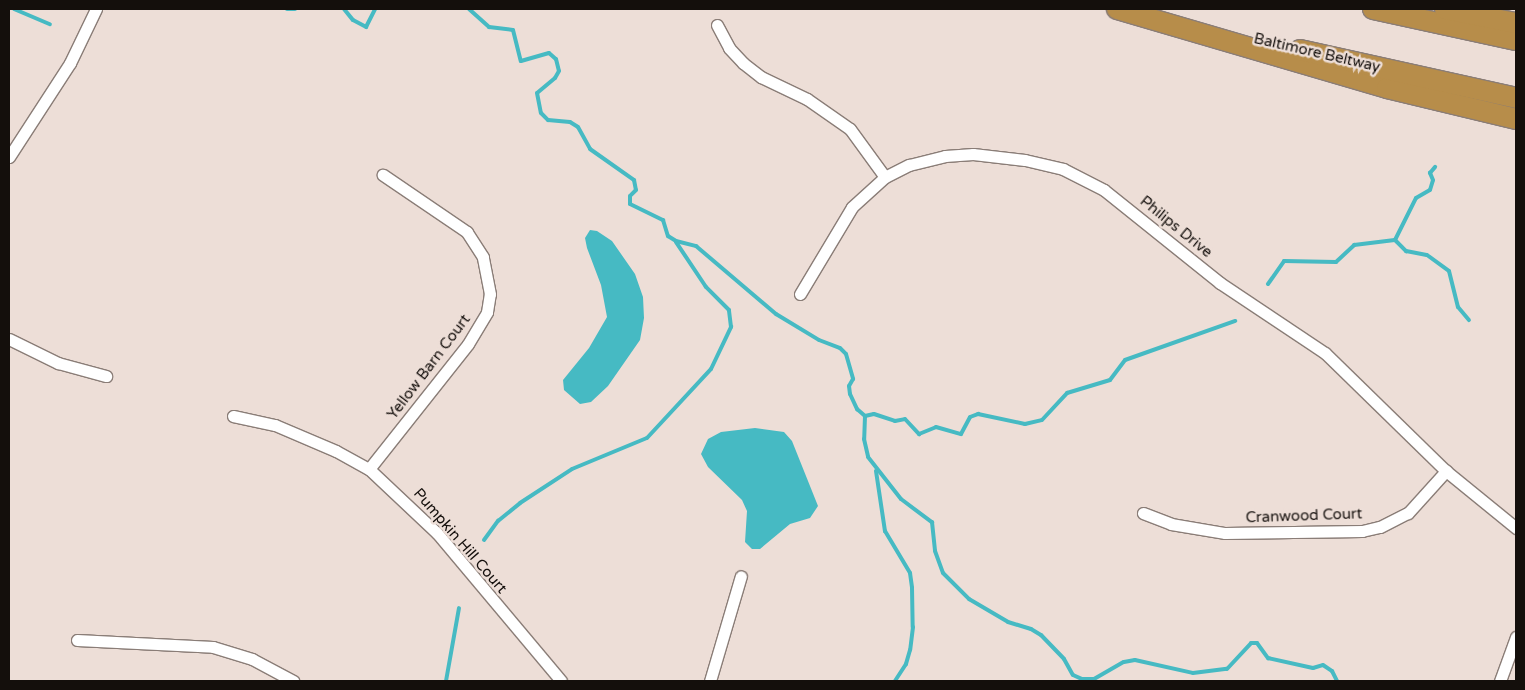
<!DOCTYPE html>
<style>
body{margin:0}
#map{position:relative;width:1525px;height:690px;overflow:hidden;background:#edded7;font-family:"Varela Round",sans-serif}
div>[style]{position:absolute}
.water>*{inset:0;background:#46bac3}
.stream>*{height:4px;margin:-2px;padding:0 2px;transform-origin:2px;border-radius:2px;background:#46bac3}
.roads{filter:drop-shadow(1px 0 #8a7d77) drop-shadow(-1px 0 #8a7d77) drop-shadow(0 1px #8a7d77) drop-shadow(0 -1px #8a7d77)}
.street>*{height:11px;margin:-5.5px;padding:0 5.5px;transform-origin:5.5px;border-radius:5.5px;background:#fff}
.highway>*{height:20px;margin:-10px;padding:0 10px;transform-origin:10px;border-radius:10px;background:#b78d4a}
span{translate:-50% -50%;white-space:nowrap;text-align:center;line-height:1.15;-webkit-text-stroke:5px #edded7;paint-order:stroke}
.street-label{font-size:15px;color:#140f0c}
.frame{position:absolute;inset:0;border:10px solid #140f0c;pointer-events:none}
</style>
<div id="map">
<div class="water">
<div style="clip-path:polygon(590px 230px,597px 231px,612px 241px,635px 274px,643px 297px,644px 318px,640px 340px,608px 386px,591px 402px,580px 404px,564px 390px,563px 380px,589px 348px,607px 317px,601px 285px,587px 248px,585px 238px)"></div>
<div style="clip-path:polygon(755px 428px,784px 432px,792px 441px,818px 506px,810px 518px,790px 524px,760px 549px,752px 549px,745px 542px,747px 511px,742px 500px,708px 467px,701px 454px,708px 439px,721px 432px)"></div>
</div>
<div class="stream">
<div style="left:14px;top:9px;width:39px;rotate:23deg"></div>
<div style="left:287px;top:9px;width:8px"></div>
<div style="left:344px;top:9px;width:14px;rotate:51deg"></div>
<div style="left:353px;top:20px;width:15px;rotate:28deg"></div>
<div style="left:366px;top:27px;width:20px;rotate:-63deg"></div>
<div style="left:469px;top:9px;width:27px;rotate:42deg"></div>
<div style="left:489px;top:27px;width:24px;rotate:7deg"></div>
<div style="left:513px;top:30px;width:32px;rotate:76deg"></div>
<div style="left:521px;top:61px;width:29px;rotate:-16deg"></div>
<div style="left:549px;top:53px;width:9px;rotate:41deg"></div>
<div style="left:556px;top:59px;width:12px;rotate:76deg"></div>
<div style="left:559px;top:71px;width:8px;rotate:120deg"></div>
<div style="left:555px;top:78px;width:23px;rotate:140deg"></div>
<div style="left:537px;top:93px;width:20px;rotate:79deg"></div>
<div style="left:541px;top:113px;width:10px;rotate:45deg"></div>
<div style="left:548px;top:120px;width:22px;rotate:5deg"></div>
<div style="left:570px;top:122px;width:9px;rotate:32deg"></div>
<div style="left:578px;top:127px;width:25px;rotate:61deg"></div>
<div style="left:590px;top:149px;width:54px;rotate:35.2deg"></div>
<div style="left:634px;top:180px;width:10px;rotate:79deg"></div>
<div style="left:636px;top:190px;width:8px;rotate:135deg"></div>
<div style="left:630px;top:196px;width:8px;rotate:90deg"></div>
<div style="left:630px;top:204px;width:37px;rotate:26deg"></div>
<div style="left:663px;top:220px;width:17px;rotate:73deg"></div>
<div style="left:668px;top:236px;width:9px;rotate:32deg"></div>
<div style="left:676px;top:241px;width:21px;rotate:14deg"></div>
<div style="left:696px;top:246px;width:105px;rotate:40.4deg"></div>
<div style="left:776px;top:314px;width:50px;rotate:31.2deg"></div>
<div style="left:819px;top:340px;width:22px;rotate:21deg"></div>
<div style="left:840px;top:348px;width:8px;rotate:45deg"></div>
<div style="left:846px;top:354px;width:26px;rotate:74deg"></div>
<div style="left:853px;top:379px;width:8px;rotate:120deg"></div>
<div style="left:849px;top:386px;width:8px;rotate:83deg"></div>
<div style="left:850px;top:394px;width:17px;rotate:65deg"></div>
<div style="left:857px;top:409px;width:11px;rotate:41deg"></div>
<div style="left:865px;top:416px;width:23px;rotate:92deg"></div>
<div style="left:864px;top:439px;width:18px;rotate:77deg"></div>
<div style="left:868px;top:457px;width:53px;rotate:51.8deg"></div>
<div style="left:901px;top:499px;width:39px;rotate:37deg"></div>
<div style="left:932px;top:522px;width:29px;rotate:84deg"></div>
<div style="left:935px;top:551px;width:23px;rotate:70deg"></div>
<div style="left:943px;top:573px;width:37px;rotate:45deg"></div>
<div style="left:969px;top:599px;width:45px;rotate:30.5deg"></div>
<div style="left:1008px;top:622px;width:24px;rotate:17deg"></div>
<div style="left:1031px;top:629px;width:12px;rotate:31deg"></div>
<div style="left:1041px;top:635px;width:33px;rotate:46deg"></div>
<div style="left:1064px;top:659px;width:18px;rotate:61deg"></div>
<div style="left:1073px;top:675px;width:10px;rotate:24deg"></div>
<div style="left:1082px;top:679px;width:12px"></div>
<div style="left:1094px;top:679px;width:34px;rotate:-30deg"></div>
<div style="left:1124px;top:662px;width:11px;rotate:-10deg"></div>
<div style="left:1135px;top:660px;width:59px;rotate:12.6deg"></div>
<div style="left:1193px;top:673px;width:34px;rotate:-7deg"></div>
<div style="left:1227px;top:669px;width:35px;rotate:-47deg"></div>
<div style="left:1251px;top:643px;width:6px"></div>
<div style="left:1257px;top:643px;width:19px;rotate:54deg"></div>
<div style="left:1268px;top:658px;width:46px;rotate:12.5deg"></div>
<div style="left:1313px;top:668px;width:10px;rotate:-17deg"></div>
<div style="left:1323px;top:665px;width:11px;rotate:34deg"></div>
<div style="left:1332px;top:671px;width:11px;rotate:63deg"></div>
<div style="left:1395px;top:240px;width:16px;rotate:45deg"></div>
<div style="left:1406px;top:251px;width:21px;rotate:11deg"></div>
<div style="left:1427px;top:255px;width:27px;rotate:36deg"></div>
<div style="left:1449px;top:271px;width:37px;rotate:76deg"></div>
<div style="left:1458px;top:307px;width:17px;rotate:50deg"></div>
<div style="left:1395px;top:240px;width:47px;rotate:-63.4deg"></div>
<div style="left:1416px;top:198px;width:16px;rotate:-30deg"></div>
<div style="left:1430px;top:190px;width:10px;rotate:-73deg"></div>
<div style="left:1433px;top:180px;width:8px;rotate:-113deg"></div>
<div style="left:1430px;top:173px;width:8px;rotate:-50deg"></div>
<div style="left:1268px;top:284px;width:28px;rotate:-55deg"></div>
<div style="left:1284px;top:261px;width:52px;rotate:1.1deg"></div>
<div style="left:1336px;top:262px;width:25px;rotate:-43deg"></div>
<div style="left:1354px;top:245px;width:41px;rotate:-7deg"></div>
<div style="left:865px;top:416px;width:9px;rotate:-13deg"></div>
<div style="left:874px;top:414px;width:22px;rotate:18deg"></div>
<div style="left:895px;top:421px;width:10px;rotate:-11deg"></div>
<div style="left:905px;top:419px;width:21px;rotate:47deg"></div>
<div style="left:919px;top:434px;width:18px;rotate:-22deg"></div>
<div style="left:936px;top:427px;width:26px;rotate:16deg"></div>
<div style="left:961px;top:434px;width:19px;rotate:-62deg"></div>
<div style="left:970px;top:417px;width:9px;rotate:-21deg"></div>
<div style="left:978px;top:414px;width:48px;rotate:12deg"></div>
<div style="left:1025px;top:424px;width:17px;rotate:-13deg"></div>
<div style="left:1042px;top:420px;width:37px;rotate:-47deg"></div>
<div style="left:1067px;top:393px;width:45px;rotate:-16.8deg"></div>
<div style="left:1110px;top:380px;width:25px;rotate:-53deg"></div>
<div style="left:1125px;top:360px;width:117px;rotate:-19.5deg"></div>
<div style="left:876px;top:471px;width:61px;rotate:81.5deg"></div>
<div style="left:885px;top:531px;width:49px;rotate:59.2deg"></div>
<div style="left:910px;top:573px;width:15px;rotate:82deg"></div>
<div style="left:912px;top:588px;width:39px;rotate:89deg"></div>
<div style="left:913px;top:627px;width:23px;rotate:97deg"></div>
<div style="left:910px;top:650px;width:15px;rotate:106deg"></div>
<div style="left:906px;top:664px;width:20px;rotate:123deg"></div>
<div style="left:484px;top:540px;width:24px;rotate:-54deg"></div>
<div style="left:498px;top:521px;width:28px;rotate:-39deg"></div>
<div style="left:520px;top:503px;width:62px;rotate:-33.2deg"></div>
<div style="left:572px;top:469px;width:81px;rotate:-22.5deg"></div>
<div style="left:647px;top:438px;width:94px;rotate:-47.2deg"></div>
<div style="left:711px;top:369px;width:47px;rotate:-64.5deg"></div>
<div style="left:731px;top:327px;width:17px;rotate:-97deg"></div>
<div style="left:729px;top:310px;width:33px;rotate:-135deg"></div>
<div style="left:706px;top:287px;width:54px;rotate:-123.7deg"></div>
<div style="left:446px;top:681px;width:74px;rotate:-79.9deg"></div>
</div>
<div class="roads">
<div class="street">
<div style="left:717px;top:25px;width:26px;rotate:62deg"></div>
<div style="left:729px;top:48px;width:21px;rotate:47deg"></div>
<div style="left:743px;top:63px;width:23px;rotate:38deg"></div>
<div style="left:761px;top:77px;width:51px;rotate:25.6deg"></div>
<div style="left:807px;top:99px;width:52px;rotate:34.9deg"></div>
<div style="left:850px;top:129px;width:59px;rotate:53.9deg"></div>
<div style="left:9px;top:157px;width:112px;rotate:-57deg"></div>
<div style="left:70px;top:63px;width:60px;rotate:-64.3deg"></div>
<div style="left:800px;top:294px;width:101px;rotate:-59.1deg"></div>
<div style="left:852px;top:207px;width:45px;rotate:-42.3deg"></div>
<div style="left:885px;top:177px;width:27px;rotate:-27deg"></div>
<div style="left:909px;top:165px;width:37px;rotate:-14deg"></div>
<div style="left:945px;top:156px;width:28px;rotate:-4deg"></div>
<div style="left:973px;top:154px;width:52px;rotate:6.6deg"></div>
<div style="left:1025px;top:160px;width:39px;rotate:13deg"></div>
<div style="left:1063px;top:169px;width:46px;rotate:27.1deg"></div>
<div style="left:1104px;top:190px;width:149px;rotate:38.7deg"></div>
<div style="left:1220px;top:283px;width:126px;rotate:33.7deg"></div>
<div style="left:1325px;top:353px;width:169px;rotate:44.3deg"></div>
<div style="left:1446px;top:471px;width:90px;rotate:39.2deg"></div>
<div style="left:9px;top:339px;width:55px;rotate:26.1deg"></div>
<div style="left:58px;top:363px;width:50px;rotate:15.2deg"></div>
<div style="left:233px;top:416px;width:43px;rotate:12.1deg"></div>
<div style="left:275px;top:425px;width:66px;rotate:23.1deg"></div>
<div style="left:336px;top:451px;width:38px;rotate:29deg"></div>
<div style="left:369px;top:469px;width:93px;rotate:43.3deg"></div>
<div style="left:437px;top:533px;width:193px;rotate:50deg"></div>
<div style="left:369px;top:469px;width:159px;rotate:-51.6deg"></div>
<div style="left:468px;top:344px;width:37px;rotate:-59deg"></div>
<div style="left:487px;top:312px;width:18px;rotate:-81deg"></div>
<div style="left:490px;top:294px;width:38px;rotate:-101deg"></div>
<div style="left:483px;top:257px;width:30px;rotate:-123deg"></div>
<div style="left:467px;top:232px;width:102px;rotate:-145.8deg"></div>
<div style="left:1143px;top:513px;width:30px;rotate:21deg"></div>
<div style="left:1171px;top:524px;width:55px;rotate:9.5deg"></div>
<div style="left:1225px;top:533px;width:137px;rotate:-0.8deg"></div>
<div style="left:1362px;top:531px;width:18px;rotate:-13deg"></div>
<div style="left:1380px;top:527px;width:31px;rotate:-27deg"></div>
<div style="left:1408px;top:513px;width:57px;rotate:-47.9deg"></div>
<div style="left:77px;top:640px;width:136px;rotate:2.9deg"></div>
<div style="left:213px;top:647px;width:41px;rotate:17.1deg"></div>
<div style="left:252px;top:659px;width:47px;rotate:28.2deg"></div>
<div style="left:710px;top:681px;width:109px;rotate:-73.6deg"></div>
<div style="left:1500px;top:681px;width:47px;rotate:-70deg"></div>
</div>
<div class="highway">
<div style="left:1117px;top:9px;width:281px;rotate:16.3deg"></div>
<div style="left:1387px;top:88px;width:133px;rotate:13.5deg"></div>
<div style="left:1373px;top:9px;width:146px;rotate:12.2deg"></div>
<div style="left:1445px;top:9px;width:72px;rotate:11.2deg"></div>
<div style="left:1300px;top:50px;width:221px;rotate:12.5deg"></div>
</div>
</div>
<div class="street-label">
<span style="left:1317px;top:53px;rotate:13deg">Baltimore Beltway</span>
<span style="left:1176px;top:227px;rotate:39deg">Philips Drive</span>
<span style="left:429px;top:367px;rotate:-53deg">Yellow Barn Court</span>
<span style="left:1304px;top:516px;rotate:-2deg">Cranwood Court</span>
<span style="left:460px;top:541px;rotate:49deg">Pumpkin Hill Court</span>
</div>
<div class="frame"></div>
</div>
